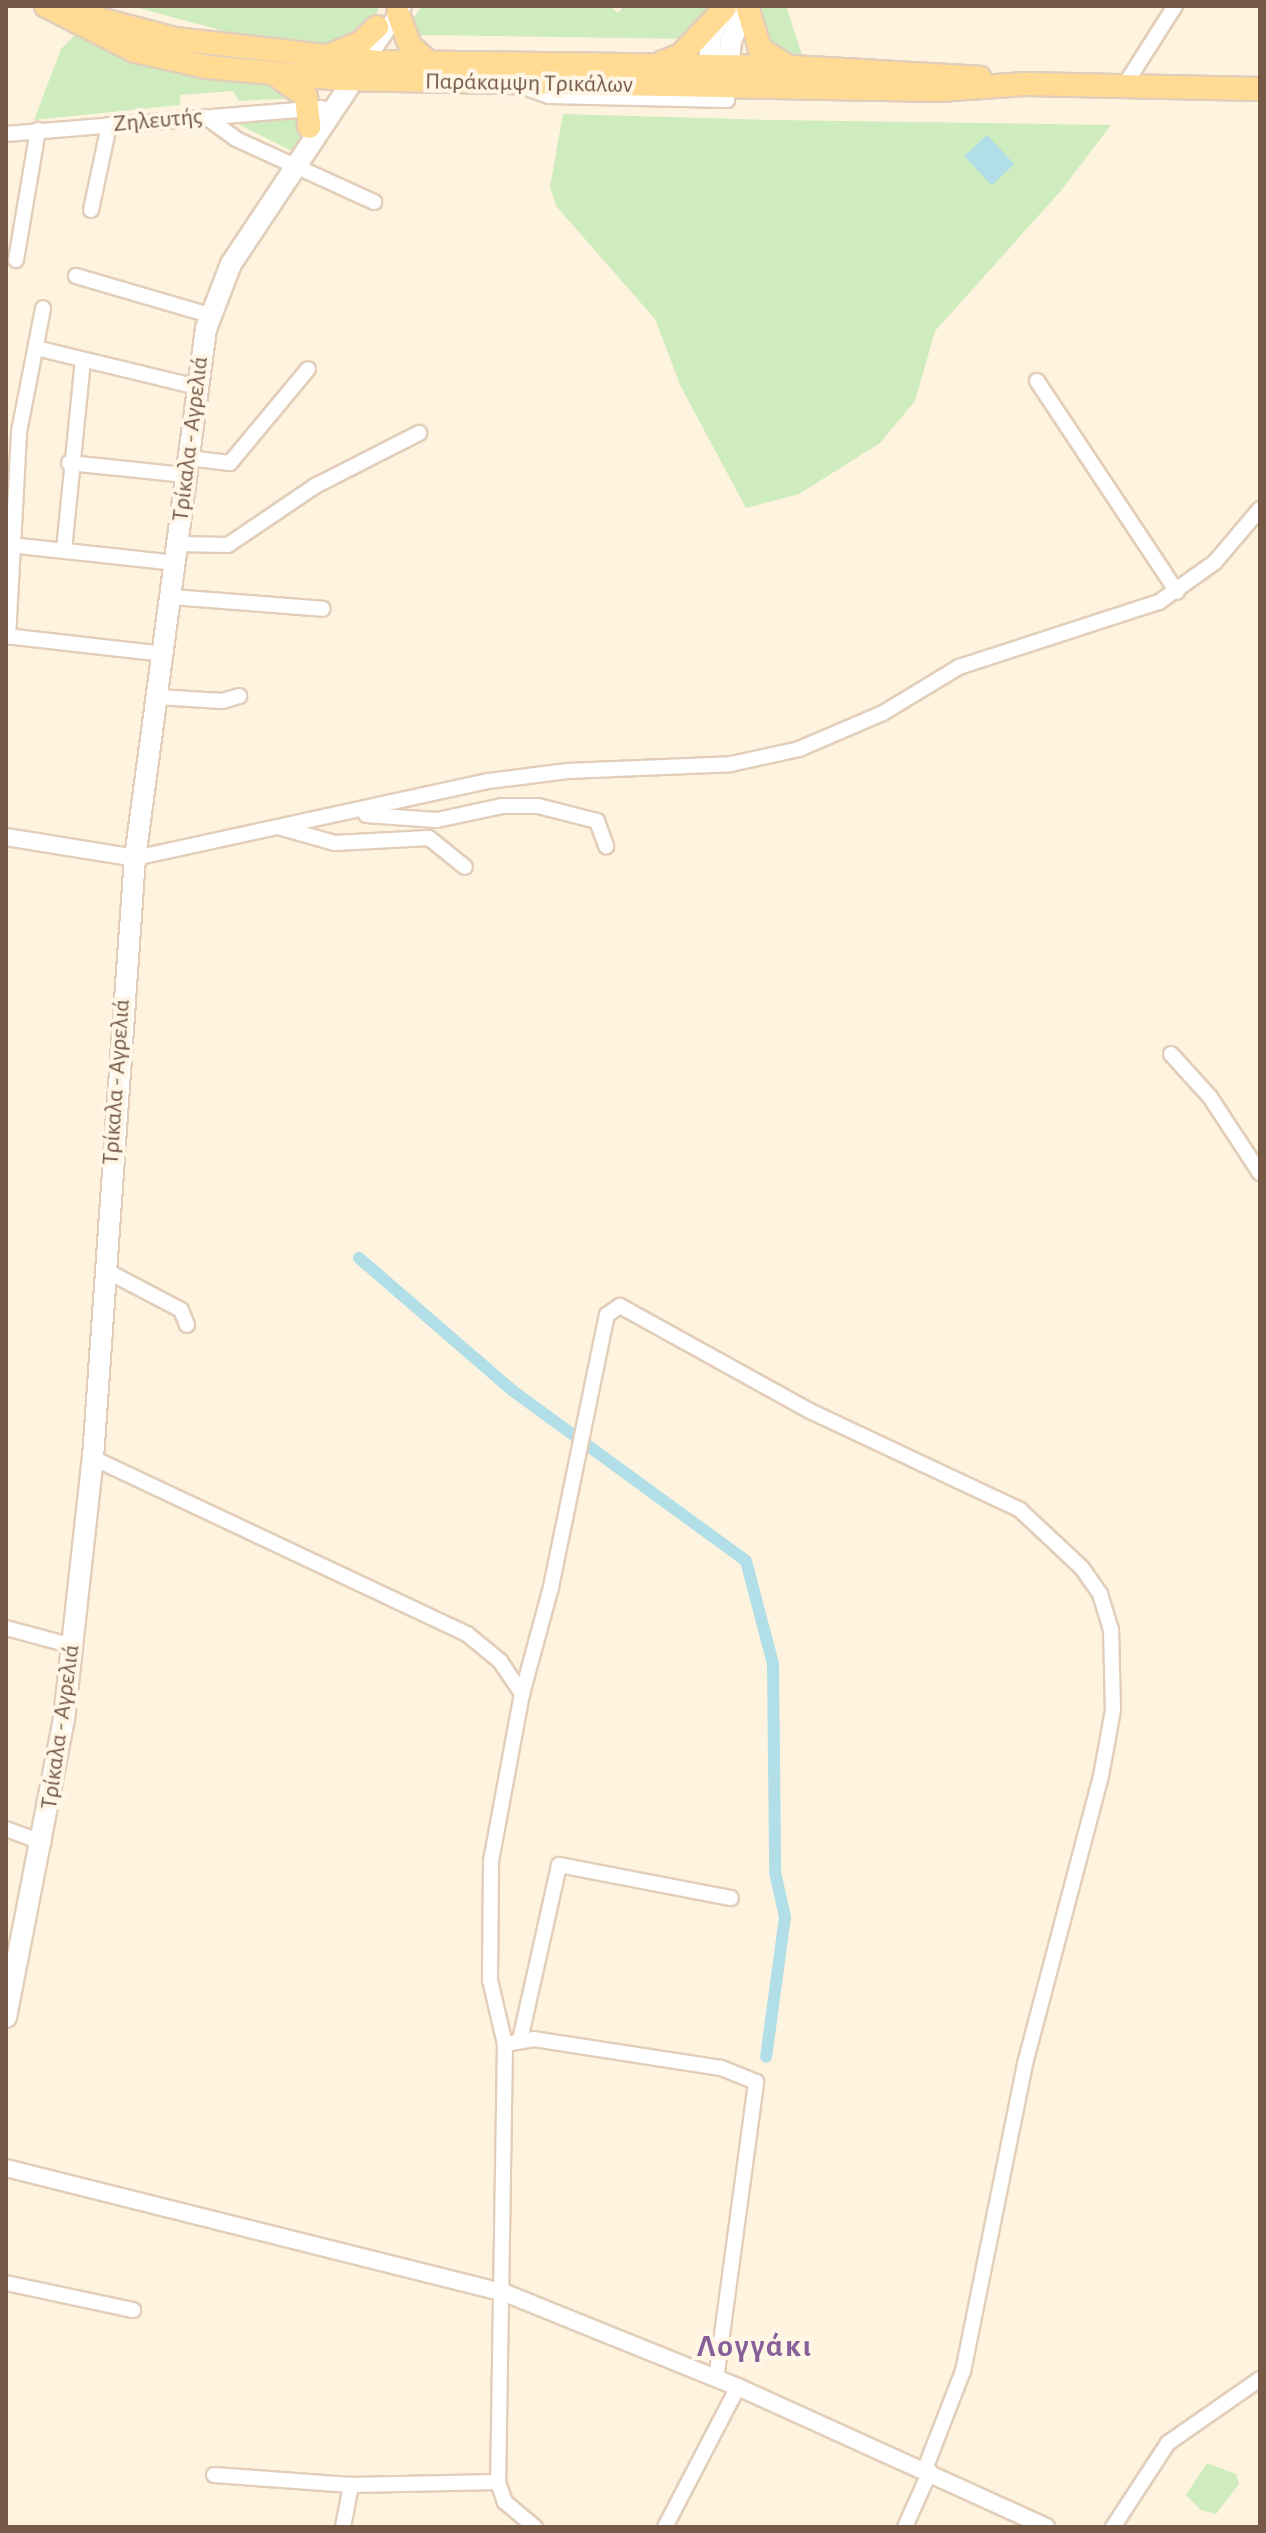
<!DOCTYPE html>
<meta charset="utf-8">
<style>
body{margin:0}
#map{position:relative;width:1266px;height:2533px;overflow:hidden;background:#fef3de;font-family:"Alegreya Sans",sans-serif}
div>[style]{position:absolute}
.green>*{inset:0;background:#ceecbd}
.water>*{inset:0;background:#b2dee8;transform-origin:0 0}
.canal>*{height:12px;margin:-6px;padding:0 6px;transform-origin:6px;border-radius:6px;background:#b2dee8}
.roads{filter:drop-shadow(2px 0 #e2ceba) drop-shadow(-2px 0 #e2ceba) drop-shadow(0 2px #e2ceba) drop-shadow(0 -2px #e2ceba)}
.minor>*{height:14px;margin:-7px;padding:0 7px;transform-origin:7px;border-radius:7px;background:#fff}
.tertiary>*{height:16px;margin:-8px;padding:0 8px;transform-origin:8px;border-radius:8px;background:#fff}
.secondary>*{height:20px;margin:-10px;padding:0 10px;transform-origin:10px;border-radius:10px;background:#fff}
.primary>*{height:22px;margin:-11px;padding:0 11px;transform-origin:11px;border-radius:11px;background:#ffdb94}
span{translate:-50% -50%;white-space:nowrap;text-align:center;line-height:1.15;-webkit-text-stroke:8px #fff6e6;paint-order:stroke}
.street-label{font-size:24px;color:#755845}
.district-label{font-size:32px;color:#886099;font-weight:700;letter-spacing:2px}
.frame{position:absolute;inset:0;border:8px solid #755845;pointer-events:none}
</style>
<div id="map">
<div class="green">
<div style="clip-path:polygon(131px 6px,379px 6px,373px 27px,334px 44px,235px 34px)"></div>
<div style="clip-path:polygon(422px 6px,610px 6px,618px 13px,624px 6px,715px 6px,691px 39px,416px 35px,413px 19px)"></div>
<div style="clip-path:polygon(759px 6px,786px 6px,802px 55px,773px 51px)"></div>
<div style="clip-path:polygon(78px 32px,282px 79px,297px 98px,239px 101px,233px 91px,180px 95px,180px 105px,34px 120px,61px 49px)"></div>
<div style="clip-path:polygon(563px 114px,773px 120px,1111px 125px,1059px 193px,935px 331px,915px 401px,880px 443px,799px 494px,746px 508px,681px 387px,655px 319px,556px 206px,550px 187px)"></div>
<div style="clip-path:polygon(304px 116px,306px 128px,294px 152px,238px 124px)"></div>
<div style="clip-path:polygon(1207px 2463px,1236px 2474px,1239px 2484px,1216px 2514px,1201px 2510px,1186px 2495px)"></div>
</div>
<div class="water">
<div style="left:987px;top:135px;width:40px;height:31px;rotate:47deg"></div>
</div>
<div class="canal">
<div style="left:359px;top:1258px;width:203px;rotate:40.8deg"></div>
<div style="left:513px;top:1391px;width:288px;rotate:36.1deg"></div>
<div style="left:746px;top:1561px;width:106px;rotate:75.3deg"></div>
<div style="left:773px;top:1664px;width:208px;rotate:89.4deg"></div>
<div style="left:775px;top:1872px;width:46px;rotate:77.5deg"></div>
<div style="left:785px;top:1917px;width:141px;rotate:97.7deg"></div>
</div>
<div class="roads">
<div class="minor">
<div style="left:1124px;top:86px;width:95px;rotate:-57.5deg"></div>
<div style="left:526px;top:88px;width:24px;rotate:19deg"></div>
<div style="left:549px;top:96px;width:178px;rotate:1.3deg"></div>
<div style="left:727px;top:100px;width:13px;rotate:-90deg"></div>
<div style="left:206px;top:117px;width:37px;rotate:36deg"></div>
<div style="left:236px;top:139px;width:152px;rotate:24.5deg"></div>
<div style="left:6px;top:134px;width:317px;rotate:-4.7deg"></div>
<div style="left:91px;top:210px;width:87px;rotate:-78deg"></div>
<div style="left:16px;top:260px;width:132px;rotate:-80.4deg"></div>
<div style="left:76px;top:276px;width:139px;rotate:16.3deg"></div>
<div style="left:36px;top:348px;width:166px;rotate:13.6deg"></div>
<div style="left:1037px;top:381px;width:253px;rotate:56.4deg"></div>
<div style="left:188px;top:458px;width:42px;rotate:6.8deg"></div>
<div style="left:230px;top:463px;width:122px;rotate:-50.3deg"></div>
<div style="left:69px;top:463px;width:118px;rotate:5.9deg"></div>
<div style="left:178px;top:544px;width:50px;rotate:1.1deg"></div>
<div style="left:228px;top:545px;width:105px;rotate:-34.1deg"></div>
<div style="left:315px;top:486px;width:117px;rotate:-27deg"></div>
<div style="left:10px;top:545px;width:167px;rotate:6.2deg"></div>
<div style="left:64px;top:550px;width:191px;rotate:-84.3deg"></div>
<div style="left:172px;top:597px;width:151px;rotate:4.5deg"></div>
<div style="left:6px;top:636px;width:159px;rotate:6.5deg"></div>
<div style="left:8px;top:637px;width:205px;rotate:-86.9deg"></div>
<div style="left:19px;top:432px;width:126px;rotate:-79deg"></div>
<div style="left:158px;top:697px;width:64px;rotate:3.6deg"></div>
<div style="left:222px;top:701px;width:18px;rotate:-16deg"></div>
<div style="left:366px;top:815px;width:71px;rotate:4deg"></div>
<div style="left:437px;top:820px;width:66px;rotate:-12.2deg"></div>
<div style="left:502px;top:806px;width:36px"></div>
<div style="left:538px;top:806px;width:61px;rotate:14.3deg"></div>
<div style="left:597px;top:821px;width:27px;rotate:70deg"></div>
<div style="left:278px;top:827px;width:59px;rotate:15.7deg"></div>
<div style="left:335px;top:843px;width:94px;rotate:-3deg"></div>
<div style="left:429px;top:838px;width:46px;rotate:38.9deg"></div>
<div style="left:135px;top:858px;width:362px;rotate:-12.3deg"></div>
<div style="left:489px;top:781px;width:79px;rotate:-7.3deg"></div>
<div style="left:567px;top:771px;width:164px;rotate:-2.4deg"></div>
<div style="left:731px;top:764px;width:70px;rotate:-12.4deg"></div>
<div style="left:799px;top:749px;width:91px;rotate:-23.2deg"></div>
<div style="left:883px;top:713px;width:89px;rotate:-31.2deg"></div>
<div style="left:959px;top:667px;width:210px;rotate:-18deg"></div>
<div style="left:1159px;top:602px;width:69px;rotate:-35.5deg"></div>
<div style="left:1215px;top:562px;width:70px;rotate:-49.7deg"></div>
<div style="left:1171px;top:1054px;width:58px;rotate:47.8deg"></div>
<div style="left:1210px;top:1097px;width:91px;rotate:56.7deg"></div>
<div style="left:103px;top:1269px;width:88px;rotate:27.7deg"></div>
<div style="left:181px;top:1310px;width:16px;rotate:68deg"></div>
<div style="left:93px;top:1458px;width:413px;rotate:25.2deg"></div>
<div style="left:467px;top:1634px;width:43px;rotate:39.3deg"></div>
<div style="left:500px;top:1661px;width:40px;rotate:56deg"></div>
<div style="left:6px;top:1628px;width:69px;rotate:15deg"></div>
<div style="left:6px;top:1829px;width:40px;rotate:20.2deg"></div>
<div style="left:520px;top:2040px;width:179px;rotate:-77.4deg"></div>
<div style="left:559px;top:1865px;width:175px;rotate:10.9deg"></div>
<div style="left:505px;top:2044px;width:438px;rotate:90.9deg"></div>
<div style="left:498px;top:2482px;width:21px;rotate:71deg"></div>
<div style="left:505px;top:2502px;width:39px;rotate:40deg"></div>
<div style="left:6px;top:2283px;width:130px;rotate:12deg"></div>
<div style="left:716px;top:2379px;width:300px;rotate:-82.3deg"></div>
<div style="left:756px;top:2082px;width:38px;rotate:-158deg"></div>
<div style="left:721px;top:2068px;width:189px;rotate:-171.2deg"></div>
<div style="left:534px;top:2039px;width:29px;rotate:170deg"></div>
<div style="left:505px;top:2044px;width:66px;rotate:-103.2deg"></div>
<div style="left:490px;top:1980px;width:119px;rotate:-89.5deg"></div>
<div style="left:491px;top:1861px;width:170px;rotate:-79.5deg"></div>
<div style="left:522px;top:1694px;width:111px;rotate:-74.8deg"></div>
<div style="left:551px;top:1587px;width:278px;rotate:-78.4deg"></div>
<div style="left:607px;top:1315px;width:16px;rotate:-35deg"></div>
<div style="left:620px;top:1306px;width:217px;rotate:28.9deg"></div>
<div style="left:810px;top:1411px;width:232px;rotate:25.2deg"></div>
<div style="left:1020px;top:1510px;width:85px;rotate:43.1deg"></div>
<div style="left:1082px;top:1568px;width:32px;rotate:55deg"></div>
<div style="left:1100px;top:1594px;width:37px;rotate:73deg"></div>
<div style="left:1111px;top:1629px;width:81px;rotate:88.6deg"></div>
<div style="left:1113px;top:1710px;width:67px;rotate:100.3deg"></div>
<div style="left:1101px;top:1776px;width:298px;rotate:104.8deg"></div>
<div style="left:1025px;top:2064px;width:313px;rotate:101.4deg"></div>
<div style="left:963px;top:2371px;width:105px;rotate:111.2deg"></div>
<div style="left:214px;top:2475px;width:137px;rotate:4.2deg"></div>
<div style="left:351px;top:2485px;width:147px;rotate:-1.2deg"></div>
<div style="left:343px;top:2527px;width:43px;rotate:-79.2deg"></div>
<div style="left:665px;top:2527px;width:158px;rotate:-62.5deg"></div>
<div style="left:905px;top:2527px;width:61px;rotate:-65.9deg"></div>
<div style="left:1113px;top:2527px;width:100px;rotate:-56.8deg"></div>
<div style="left:1168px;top:2443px;width:112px;rotate:-34.8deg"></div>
</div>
<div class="tertiary">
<div style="left:365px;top:61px;width:67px;rotate:-55.4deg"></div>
<div style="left:6px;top:837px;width:131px;rotate:9.2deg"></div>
<div style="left:6px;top:2168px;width:514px;rotate:14.06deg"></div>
<div style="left:505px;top:2293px;width:251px;rotate:22deg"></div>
<div style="left:738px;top:2387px;width:338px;rotate:24.4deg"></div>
</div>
<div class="secondary">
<div style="left:708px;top:82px;width:46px;rotate:-86.3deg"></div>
<div style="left:711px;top:36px;width:22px;rotate:-66deg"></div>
<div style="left:727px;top:83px;width:42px;rotate:-84.6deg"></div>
<div style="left:731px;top:41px;width:38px;rotate:-67deg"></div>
<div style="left:6px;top:2017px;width:304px;rotate:-79deg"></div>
<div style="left:64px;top:1719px;width:263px;rotate:-83.7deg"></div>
<div style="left:93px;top:1458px;width:601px;rotate:-86deg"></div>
<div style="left:135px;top:858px;width:534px;rotate:-82.36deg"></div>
<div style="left:206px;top:329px;width:70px;rotate:-69deg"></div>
<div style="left:231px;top:264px;width:235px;rotate:-56.4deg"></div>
</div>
<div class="primary">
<div style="left:46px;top:6px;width:100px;rotate:26.8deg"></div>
<div style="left:135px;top:51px;width:74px;rotate:12.5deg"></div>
<div style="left:207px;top:67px;width:136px;rotate:5.1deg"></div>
<div style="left:342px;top:79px;width:597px;rotate:1.06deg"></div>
<div style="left:939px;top:90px;width:86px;rotate:-4deg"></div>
<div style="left:1025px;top:84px;width:235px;rotate:1.2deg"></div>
<div style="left:747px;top:6px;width:45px;rotate:73.2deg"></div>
<div style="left:760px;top:49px;width:32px;rotate:32deg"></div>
<div style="left:76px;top:13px;width:102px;rotate:14.7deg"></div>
<div style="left:175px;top:39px;width:205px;rotate:6.4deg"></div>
<div style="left:379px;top:62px;width:413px;rotate:0.7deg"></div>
<div style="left:792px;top:67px;width:188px;rotate:3.3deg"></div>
<div style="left:398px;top:13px;width:35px;rotate:70deg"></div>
<div style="left:410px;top:46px;width:28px;rotate:41deg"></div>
<div style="left:331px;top:55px;width:33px;rotate:-23deg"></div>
<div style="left:361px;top:42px;width:22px;rotate:-43deg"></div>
<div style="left:661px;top:63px;width:22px;rotate:-22deg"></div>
<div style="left:681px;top:55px;width:64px;rotate:-46.9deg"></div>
<div style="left:277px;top:76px;width:35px;rotate:35deg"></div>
<div style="left:306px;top:96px;width:31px;rotate:84deg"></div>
</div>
</div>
<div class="street-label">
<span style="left:529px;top:84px;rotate:1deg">Παράκαμψη Τρικάλων</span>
<span style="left:158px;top:121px;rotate:-5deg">Ζηλευτής</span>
<span style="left:191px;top:439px;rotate:-83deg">Τρίκαλα - Αγρελιά</span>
<span style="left:117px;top:1082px;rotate:-86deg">Τρίκαλα - Αγρελιά</span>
<span style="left:61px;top:1727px;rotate:-82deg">Τρίκαλα - Αγρελιά</span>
</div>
<div class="district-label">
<span style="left:755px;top:2346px">Λογγάκι</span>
</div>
<div class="frame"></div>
</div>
